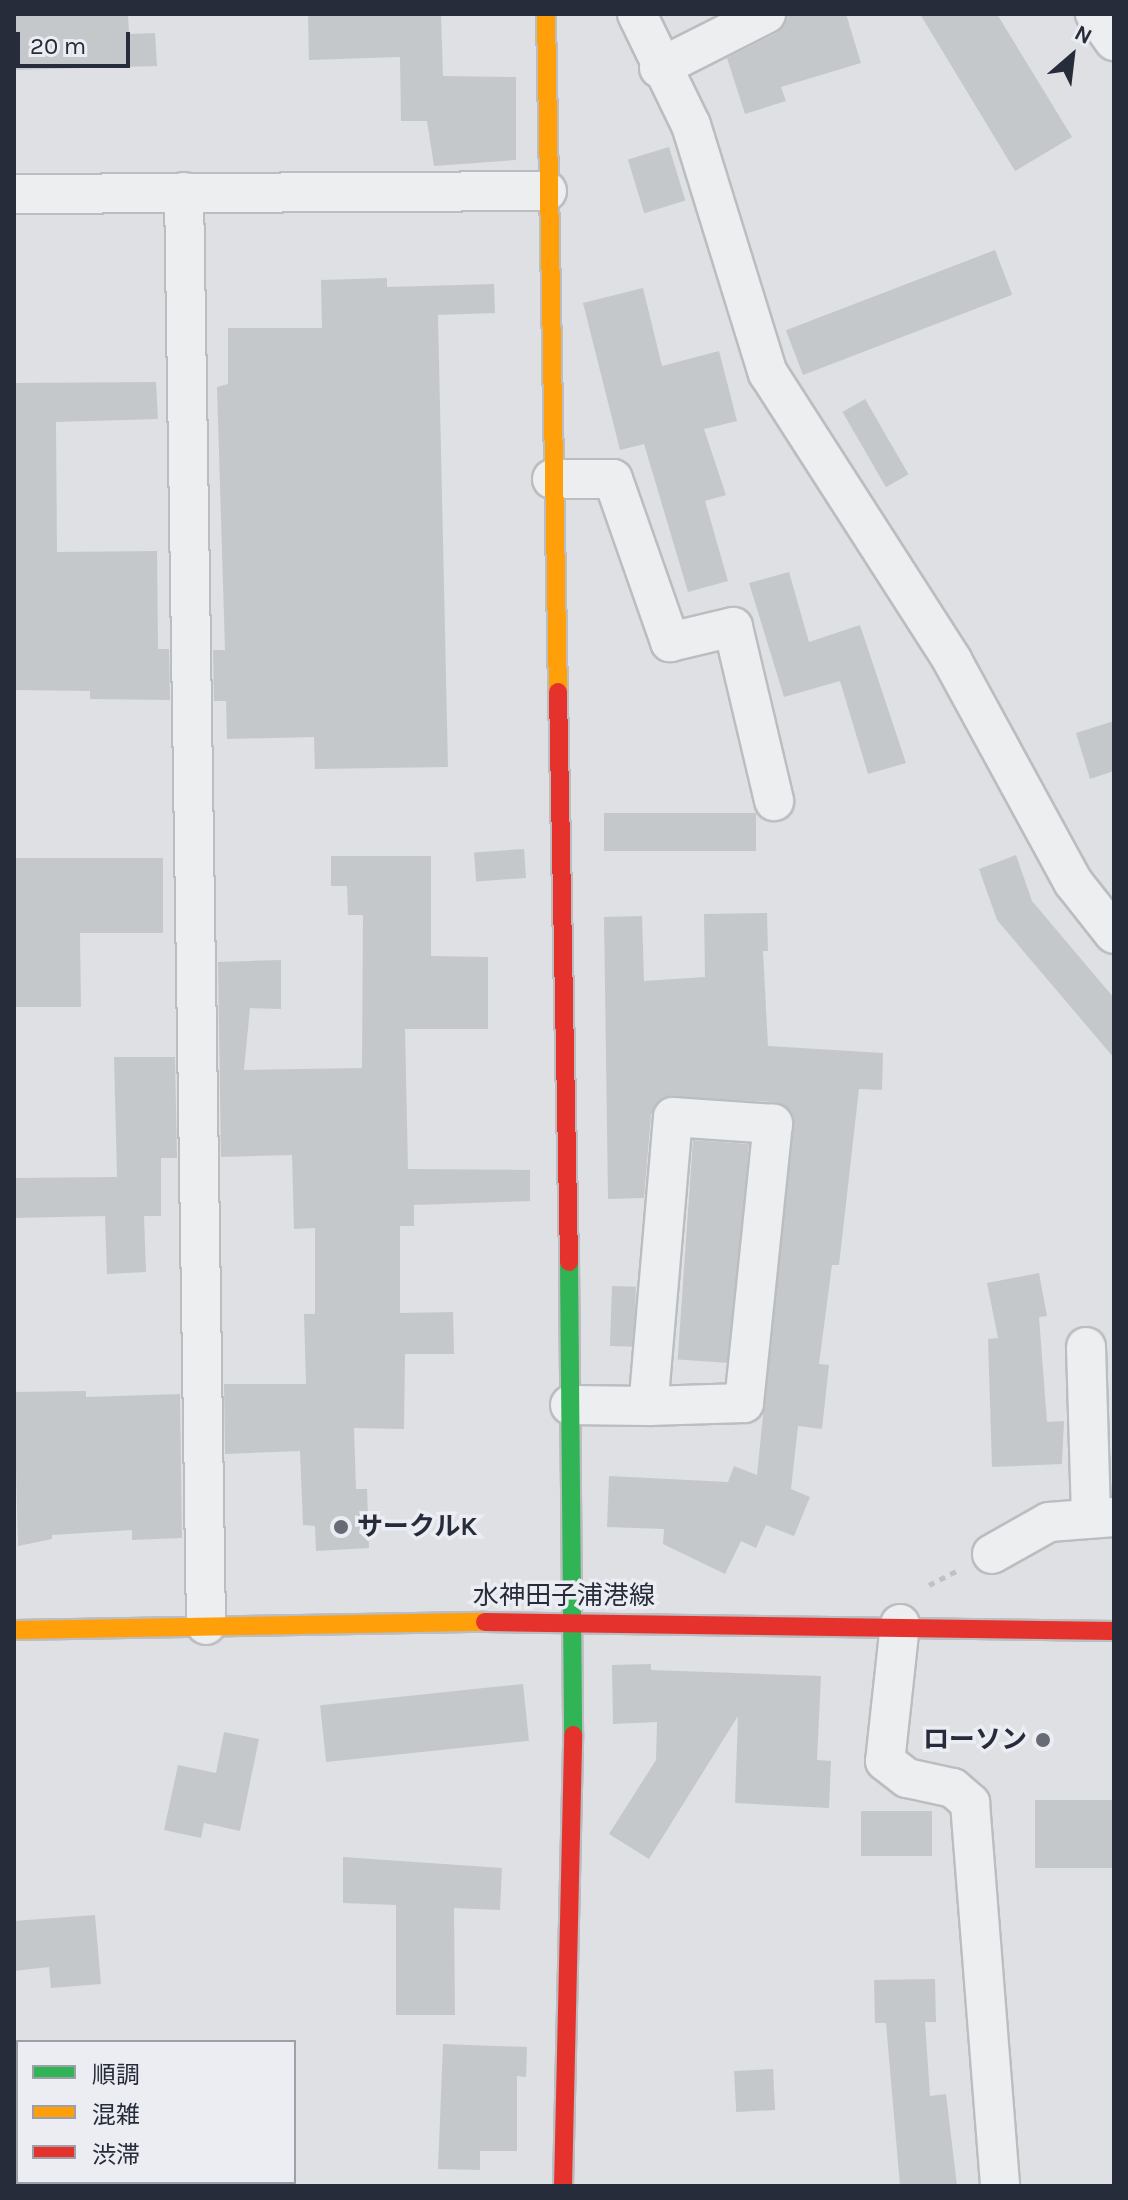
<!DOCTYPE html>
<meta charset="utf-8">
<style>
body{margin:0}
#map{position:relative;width:1128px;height:2200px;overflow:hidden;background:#dee0e3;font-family:Karla,"Noto Sans JP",sans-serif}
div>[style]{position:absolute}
.building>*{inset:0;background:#c5c8cb;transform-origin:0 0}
.path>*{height:5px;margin-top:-2.5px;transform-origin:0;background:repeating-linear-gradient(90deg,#c0c1c5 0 6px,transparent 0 12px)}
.roads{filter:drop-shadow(2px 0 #bbbdc0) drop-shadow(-2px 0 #bbbdc0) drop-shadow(0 2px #bbbdc0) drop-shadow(0 -2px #bbbdc0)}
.street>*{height:38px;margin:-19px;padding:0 19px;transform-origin:19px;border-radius:19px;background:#edeef0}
.fast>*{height:18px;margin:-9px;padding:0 9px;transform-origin:9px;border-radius:9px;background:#30b455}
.slow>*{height:18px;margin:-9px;padding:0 9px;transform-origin:9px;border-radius:9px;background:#ff9f0a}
.jam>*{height:18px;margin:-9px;padding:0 9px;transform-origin:9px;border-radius:9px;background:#e5322d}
.dots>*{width:22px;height:22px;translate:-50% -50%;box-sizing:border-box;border:4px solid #ebedf3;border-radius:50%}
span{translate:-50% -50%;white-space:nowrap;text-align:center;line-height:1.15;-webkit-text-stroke:7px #ebedf3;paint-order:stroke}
.poi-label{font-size:26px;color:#272c3a;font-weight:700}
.left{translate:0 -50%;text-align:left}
.right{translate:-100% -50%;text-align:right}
.street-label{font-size:26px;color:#272c3a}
.frame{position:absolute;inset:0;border:16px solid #272c3a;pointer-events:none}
.legend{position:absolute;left:16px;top:2040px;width:280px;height:144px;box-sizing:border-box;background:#ebedf3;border:2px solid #9da0a9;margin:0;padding:10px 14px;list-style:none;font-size:24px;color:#272c3a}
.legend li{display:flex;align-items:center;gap:16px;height:40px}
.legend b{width:40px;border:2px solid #9da0a9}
.north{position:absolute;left:1032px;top:16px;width:80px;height:80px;-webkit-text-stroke:6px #ebedf3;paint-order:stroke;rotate:28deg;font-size:22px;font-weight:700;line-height:32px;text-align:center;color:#272c3a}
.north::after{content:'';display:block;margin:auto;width:28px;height:36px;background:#272c3a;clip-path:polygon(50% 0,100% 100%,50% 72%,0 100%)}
.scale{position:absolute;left:16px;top:32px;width:114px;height:36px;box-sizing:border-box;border:4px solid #272c3a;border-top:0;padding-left:10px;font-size:24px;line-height:28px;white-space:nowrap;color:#272c3a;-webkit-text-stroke:6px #ebedf3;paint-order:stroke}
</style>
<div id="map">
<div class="building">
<div style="clip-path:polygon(14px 14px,128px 14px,129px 34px,155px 33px,157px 66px,14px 70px)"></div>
<div style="clip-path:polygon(308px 14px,441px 14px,443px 76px,516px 77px,516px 160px,434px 166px,427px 121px,401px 121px,400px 57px,309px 60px)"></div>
<div style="clip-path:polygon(788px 14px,846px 14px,861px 63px,781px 87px,786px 101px,745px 114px,727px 58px,777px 33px)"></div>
<div style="clip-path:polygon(920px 14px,997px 14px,1072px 137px,1015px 171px)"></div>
<div style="left:669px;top:147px;width:56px;height:43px;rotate:73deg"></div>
<div style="left:995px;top:250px;width:48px;height:224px;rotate:69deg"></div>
<div style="clip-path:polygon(387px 278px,387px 287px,494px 284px,495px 313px,438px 315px,448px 767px,315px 769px,314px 737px,227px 739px,226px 701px,214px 701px,213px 650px,225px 650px,217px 387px,228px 384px,228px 328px,322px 328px,321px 280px)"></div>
<div style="clip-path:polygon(643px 288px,662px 366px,719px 351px,737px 421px,704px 429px,726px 495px,705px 501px,728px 581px,688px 592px,644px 444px,620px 450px,583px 303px)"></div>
<div style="clip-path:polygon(156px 382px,158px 419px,56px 422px,57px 552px,157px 551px,158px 649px,169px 649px,170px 700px,90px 699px,90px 691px,14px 690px,16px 383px)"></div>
<div style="left:865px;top:399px;width:87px;height:26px;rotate:60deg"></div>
<div style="clip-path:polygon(789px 572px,809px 642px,860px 625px,906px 763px,868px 774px,840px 681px,784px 697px,749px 583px)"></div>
<div style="clip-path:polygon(1114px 721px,1114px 771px,1090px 779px,1076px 733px)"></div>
<div style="left:604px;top:813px;width:152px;height:38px"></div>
<div style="left:524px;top:849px;width:29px;height:50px;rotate:86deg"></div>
<div style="clip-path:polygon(1016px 855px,1032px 901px,1114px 998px,1114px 1058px,997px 920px,979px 869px)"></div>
<div style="clip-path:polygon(331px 856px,431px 856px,431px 956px,488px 957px,488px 1029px,405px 1029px,408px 1169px,530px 1170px,530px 1201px,414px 1205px,414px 1226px,400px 1226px,400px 1313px,453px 1312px,454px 1354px,405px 1354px,404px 1429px,354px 1428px,356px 1489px,367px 1489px,369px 1548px,316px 1551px,315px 1526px,303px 1525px,300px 1451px,225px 1454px,224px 1384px,306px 1384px,304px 1314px,315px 1314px,315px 1228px,294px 1229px,292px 1155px,221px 1157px,218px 962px,281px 960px,281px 1009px,250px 1008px,244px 1070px,362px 1068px,363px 915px,348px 915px,347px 886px,331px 886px)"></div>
<div style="clip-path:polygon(14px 858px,163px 858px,163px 933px,80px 933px,81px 1007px,14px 1007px)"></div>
<div style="clip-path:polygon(767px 913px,768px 951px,763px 951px,768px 1046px,883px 1053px,882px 1090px,859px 1089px,839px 1265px,832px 1265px,819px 1364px,829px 1365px,822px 1429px,798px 1426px,791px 1489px,810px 1497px,794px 1536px,766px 1525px,756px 1548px,741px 1541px,725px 1574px,663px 1544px,664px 1529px,607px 1527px,609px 1476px,728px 1482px,734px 1466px,757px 1475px,793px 1116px,775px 1102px,664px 1097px,651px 1115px,644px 1198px,608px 1199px,604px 917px,642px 916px,644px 981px,705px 977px,704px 914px)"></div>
<div style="clip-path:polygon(114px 1057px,175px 1057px,177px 1158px,161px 1158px,161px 1216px,144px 1216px,146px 1272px,107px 1274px,105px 1216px,14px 1218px,14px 1178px,117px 1177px)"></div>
<div style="left:693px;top:1140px;width:56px;height:220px;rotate:4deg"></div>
<div style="clip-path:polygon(1039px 1273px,1047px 1316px,1039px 1317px,1047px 1422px,1064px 1421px,1062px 1464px,992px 1467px,988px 1339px,998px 1338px,987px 1283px)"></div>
<div style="left:612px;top:1286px;width:24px;height:60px;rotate:2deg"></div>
<div style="clip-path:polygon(86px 1391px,86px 1397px,180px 1394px,182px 1538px,132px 1540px,132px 1530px,52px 1535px,52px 1539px,18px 1546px,14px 1392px)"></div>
<div style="clip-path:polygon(651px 1664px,651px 1670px,821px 1676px,817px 1760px,831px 1761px,829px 1808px,735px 1803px,738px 1716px,649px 1859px,609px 1834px,656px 1760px,657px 1722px,613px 1724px,612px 1665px)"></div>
<div style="left:523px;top:1684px;width:57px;height:204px;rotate:84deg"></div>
<div style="clip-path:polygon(224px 1732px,259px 1739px,240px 1831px,204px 1823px,201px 1838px,164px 1830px,178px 1765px,216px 1773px)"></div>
<div style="left:1114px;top:1800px;width:68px;height:79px;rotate:90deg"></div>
<div style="left:861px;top:1811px;width:71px;height:45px"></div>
<div style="clip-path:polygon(343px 1857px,502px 1868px,500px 1910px,454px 1908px,455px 2015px,396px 2015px,396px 1905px,343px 1903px)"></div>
<div style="clip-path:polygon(95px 1915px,101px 1984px,51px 1988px,49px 1967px,14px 1971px,14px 1921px)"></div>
<div style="clip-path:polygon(935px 1979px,936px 2022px,925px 2022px,930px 2096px,946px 2094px,957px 2186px,900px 2186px,886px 2023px,875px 2023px,874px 1980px)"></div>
<div style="clip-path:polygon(443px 2044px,527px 2047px,526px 2077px,517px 2076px,517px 2151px,480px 2151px,480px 2170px,438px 2169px)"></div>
<div style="left:773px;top:2069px;width:41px;height:39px;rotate:87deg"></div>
</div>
<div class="path">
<div style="left:929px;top:1585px;width:34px;rotate:-27deg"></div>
</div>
<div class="roads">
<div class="street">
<div style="left:637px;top:14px;width:123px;rotate:64.1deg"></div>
<div style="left:691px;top:125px;width:260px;rotate:72.8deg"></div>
<div style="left:768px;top:373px;width:341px;rotate:57.3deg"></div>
<div style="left:952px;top:660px;width:253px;rotate:61.4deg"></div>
<div style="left:1073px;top:882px;width:66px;rotate:51.7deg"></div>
<div style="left:1095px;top:14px;width:33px;rotate:55deg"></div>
<div style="left:659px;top:68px;width:120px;rotate:-26.8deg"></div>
<div style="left:184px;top:192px;width:1433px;rotate:89.12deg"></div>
<div style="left:14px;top:194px;width:533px;rotate:-0.32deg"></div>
<div style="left:552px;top:479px;width:61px"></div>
<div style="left:613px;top:479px;width:173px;rotate:70.7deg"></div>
<div style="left:670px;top:642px;width:65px;rotate:-13.4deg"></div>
<div style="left:733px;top:627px;width:179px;rotate:76.7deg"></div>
<div style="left:1086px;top:1347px;width:169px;rotate:88.3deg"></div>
<div style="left:570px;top:1405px;width:78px;rotate:0.7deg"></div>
<div style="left:648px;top:1406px;width:96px;rotate:-1.8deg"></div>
<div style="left:744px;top:1403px;width:281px;rotate:-84.1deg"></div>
<div style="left:773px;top:1124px;width:100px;rotate:-176deg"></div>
<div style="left:673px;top:1117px;width:290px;rotate:94.9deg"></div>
<div style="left:992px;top:1554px;width:65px;rotate:-29.3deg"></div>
<div style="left:1049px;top:1522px;width:65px;rotate:-4.4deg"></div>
<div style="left:900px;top:1624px;width:138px;rotate:96.2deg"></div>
<div style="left:885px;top:1761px;width:28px;rotate:38deg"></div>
<div style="left:907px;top:1778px;width:47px;rotate:12.3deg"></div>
<div style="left:953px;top:1788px;width:23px;rotate:41deg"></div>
<div style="left:970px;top:1803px;width:384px;rotate:85.5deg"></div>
</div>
<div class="fast">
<div style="left:569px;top:1262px;width:473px;rotate:89.5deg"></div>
</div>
<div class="slow">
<div style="left:546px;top:14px;width:678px;rotate:88.99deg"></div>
<div style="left:14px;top:1630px;width:471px;rotate:-1deg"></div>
</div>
<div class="jam">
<div style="left:558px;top:692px;width:570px;rotate:88.89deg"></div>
<div style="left:485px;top:1622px;width:629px;rotate:0.82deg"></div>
<div style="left:563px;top:2186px;width:451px;rotate:-88.7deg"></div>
</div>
</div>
<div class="dots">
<div style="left:341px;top:1527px;background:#676b75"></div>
<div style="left:1043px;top:1740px;background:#676b75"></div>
</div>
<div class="poi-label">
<span class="left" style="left:357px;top:1527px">サークルK</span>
<span class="right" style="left:1027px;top:1740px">ローソン</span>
</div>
<div class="street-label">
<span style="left:564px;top:1596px">水神田子浦港線</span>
</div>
<div class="frame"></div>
<ul class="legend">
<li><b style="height:10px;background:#30b455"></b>順調</li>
<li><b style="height:10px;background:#ff9f0a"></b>混雑</li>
<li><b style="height:10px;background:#e5322d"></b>渋滞</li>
</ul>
<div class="north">N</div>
<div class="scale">20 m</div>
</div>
